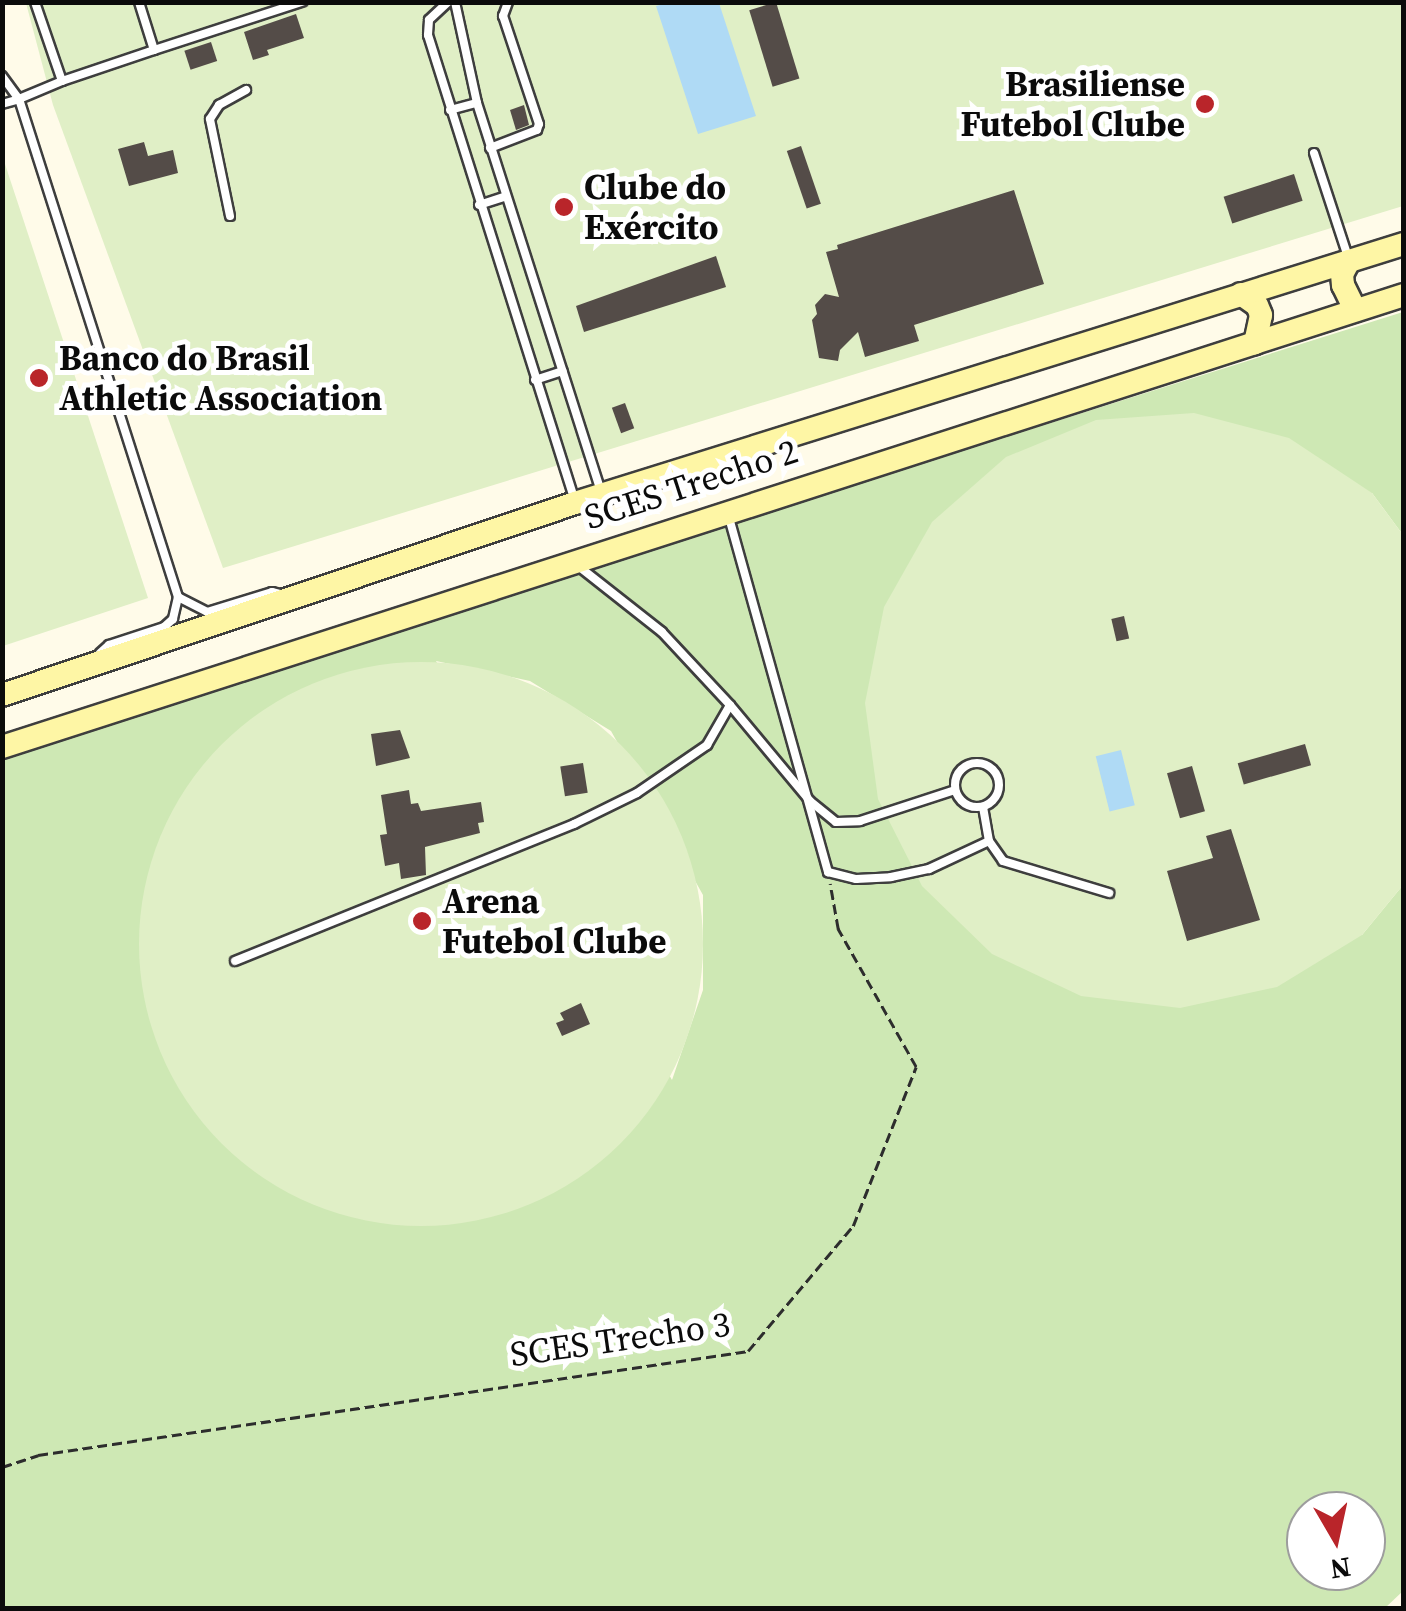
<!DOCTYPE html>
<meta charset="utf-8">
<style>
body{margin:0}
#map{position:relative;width:1406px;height:1611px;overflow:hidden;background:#fffbe9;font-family:"Source Serif 4",serif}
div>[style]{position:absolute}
.green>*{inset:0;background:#cee8b4}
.pitch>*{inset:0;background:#e0efc6}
.round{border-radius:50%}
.water>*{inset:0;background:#afdaf5;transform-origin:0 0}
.building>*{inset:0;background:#544c48;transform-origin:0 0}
.path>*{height:2.5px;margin-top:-1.25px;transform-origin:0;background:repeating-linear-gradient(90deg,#2d2d2d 0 10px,transparent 0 15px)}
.roads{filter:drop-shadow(2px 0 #3e3e3e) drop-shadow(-2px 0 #3e3e3e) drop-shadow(0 2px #3e3e3e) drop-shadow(0 -2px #3e3e3e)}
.lane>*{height:8px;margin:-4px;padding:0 4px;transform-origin:4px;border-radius:4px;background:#fff}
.lane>.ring{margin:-4px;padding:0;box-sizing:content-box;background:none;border:8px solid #fff;border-radius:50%}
.secondary>*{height:22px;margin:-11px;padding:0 11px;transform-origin:11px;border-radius:11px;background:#fef6a5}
.dots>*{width:28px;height:28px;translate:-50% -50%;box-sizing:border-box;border:5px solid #fff;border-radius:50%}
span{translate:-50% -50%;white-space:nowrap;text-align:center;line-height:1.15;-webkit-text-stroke:10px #fff;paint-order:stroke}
.poi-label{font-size:35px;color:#0b0b0b;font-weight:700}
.right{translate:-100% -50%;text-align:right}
.left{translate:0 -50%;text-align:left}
.street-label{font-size:35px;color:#0b0b0b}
.frame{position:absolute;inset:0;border:5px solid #0b0b0b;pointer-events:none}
.north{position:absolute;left:1286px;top:1491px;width:100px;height:100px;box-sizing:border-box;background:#fff;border:2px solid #9d9d9d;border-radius:50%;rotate:171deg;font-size:28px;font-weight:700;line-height:40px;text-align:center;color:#0b0b0b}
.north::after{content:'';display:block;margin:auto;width:35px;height:45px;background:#b9252a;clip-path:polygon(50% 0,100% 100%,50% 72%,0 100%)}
</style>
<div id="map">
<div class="green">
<div style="clip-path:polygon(evenodd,1403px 312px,1403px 535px,1372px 493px,1362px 935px,1403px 885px,1403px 1591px,1385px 1608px,3px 1608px,2px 761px,341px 646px,1403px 312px,436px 661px,530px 681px,611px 731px,703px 895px,703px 990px,672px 1080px,436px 661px,1403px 312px,1306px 1511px,1366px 1511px,1366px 1571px,1306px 1571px,1306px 1511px)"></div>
</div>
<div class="pitch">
<div style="clip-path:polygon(26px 3px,1403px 3px,1403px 206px,223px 568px,53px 105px)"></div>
<div style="clip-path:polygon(3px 158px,148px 598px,3px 646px,2px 159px)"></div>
<div style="clip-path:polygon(1194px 413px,1289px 438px,1372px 493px,1403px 535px,1403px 885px,1362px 935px,1277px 987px,1180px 1008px,1081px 996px,992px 954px,922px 886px,878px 799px,865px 703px,884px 607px,932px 522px,1006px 457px,1096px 420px)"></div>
<div class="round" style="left:139px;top:662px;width:564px;height:564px"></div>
</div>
<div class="water">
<div style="clip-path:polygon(668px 3px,719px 3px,756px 116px,698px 134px,656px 6px)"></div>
<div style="left:1121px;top:750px;width:57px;height:26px;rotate:76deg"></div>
</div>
<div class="building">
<div style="left:776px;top:2px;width:80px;height:28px;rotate:73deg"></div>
<div style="clip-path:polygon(296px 14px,304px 38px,267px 50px,269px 55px,253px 60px,244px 32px)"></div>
<div style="left:211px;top:42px;width:20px;height:28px;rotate:72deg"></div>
<div style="clip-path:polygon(524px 105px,529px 125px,516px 130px,510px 110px)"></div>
<div style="clip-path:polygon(144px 142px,148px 156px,173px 150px,178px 173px,129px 186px,118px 149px)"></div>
<div style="left:801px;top:146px;width:61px;height:15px;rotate:71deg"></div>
<div style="left:1294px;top:174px;width:28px;height:74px;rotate:72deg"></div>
<div style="clip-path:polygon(1014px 190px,1044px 284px,914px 325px,919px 341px,865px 357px,858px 332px,840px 350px,838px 361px,819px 358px,812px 320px,817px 314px,815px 305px,825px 294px,839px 297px,826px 252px,838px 249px,837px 245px)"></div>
<div style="clip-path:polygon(716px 256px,726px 287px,584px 332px,576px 306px)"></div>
<div style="left:625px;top:403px;width:27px;height:14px;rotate:70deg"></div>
<div style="left:1124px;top:616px;width:23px;height:13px;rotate:77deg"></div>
<div style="clip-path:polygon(400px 730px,410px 758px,376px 766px,371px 734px)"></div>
<div style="left:1305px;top:744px;width:22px;height:70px;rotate:74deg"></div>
<div style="left:583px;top:763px;width:30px;height:23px;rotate:81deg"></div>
<div style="left:1192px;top:766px;width:47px;height:26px;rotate:74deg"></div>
<div style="clip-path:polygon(409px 790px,411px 804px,418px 803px,421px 811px,481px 802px,484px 822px,478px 823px,480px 833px,425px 847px,426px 875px,401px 879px,399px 863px,385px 866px,380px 835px,387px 834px,381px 795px)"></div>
<div style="clip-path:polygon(1231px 829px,1260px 920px,1187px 941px,1167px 871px,1213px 858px,1206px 836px)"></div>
<div style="clip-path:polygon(581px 1003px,590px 1024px,562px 1036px,556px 1023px,564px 1020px,560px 1013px)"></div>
</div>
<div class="path">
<div style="left:2px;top:1467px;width:38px;rotate:-18deg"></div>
<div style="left:38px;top:1455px;width:718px;rotate:-8.33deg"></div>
<div style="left:748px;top:1351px;width:163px;rotate:-50deg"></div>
<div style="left:853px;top:1226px;width:171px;rotate:-68.4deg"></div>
<div style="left:916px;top:1067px;width:159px;rotate:-119.5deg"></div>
<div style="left:838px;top:929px;width:46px;rotate:-100.1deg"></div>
<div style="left:2px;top:1608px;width:1px"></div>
</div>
<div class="roads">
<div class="lane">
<div style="left:448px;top:2px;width:26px;rotate:137deg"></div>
<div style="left:429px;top:20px;width:15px;rotate:94deg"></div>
<div style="left:428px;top:35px;width:490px;rotate:72.5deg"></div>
<div style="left:455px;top:2px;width:103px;rotate:77.7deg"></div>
<div style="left:477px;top:103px;width:407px;rotate:72.3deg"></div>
<div style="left:154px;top:50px;width:156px;rotate:-18deg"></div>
<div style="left:2px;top:76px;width:29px;rotate:54deg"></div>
<div style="left:19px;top:99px;width:47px;rotate:-22.7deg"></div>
<div style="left:62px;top:81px;width:83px;rotate:-108.9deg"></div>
<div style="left:62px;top:81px;width:97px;rotate:-18.6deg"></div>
<div style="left:154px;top:50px;width:50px;rotate:-107.4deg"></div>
<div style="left:2px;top:104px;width:18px;rotate:-16deg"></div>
<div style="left:19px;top:99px;width:523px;rotate:72.29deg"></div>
<div style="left:178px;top:597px;width:23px;rotate:103deg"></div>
<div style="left:173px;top:619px;width:12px;rotate:138deg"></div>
<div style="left:164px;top:627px;width:58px;rotate:161.9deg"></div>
<div style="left:109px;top:645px;width:12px;rotate:138deg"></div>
<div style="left:450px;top:110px;width:28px;rotate:-15deg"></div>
<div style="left:490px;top:148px;width:50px;rotate:-21deg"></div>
<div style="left:537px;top:130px;width:6px;rotate:-72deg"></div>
<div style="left:539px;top:124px;width:114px;rotate:-108.4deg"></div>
<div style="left:503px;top:16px;width:15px;rotate:-70deg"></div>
<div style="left:1314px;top:153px;width:109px;rotate:71.9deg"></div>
<div style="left:479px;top:205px;width:28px;rotate:-18deg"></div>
<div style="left:230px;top:216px;width:99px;rotate:-101.7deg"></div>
<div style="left:210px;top:119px;width:17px;rotate:-57deg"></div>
<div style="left:219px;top:105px;width:31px;rotate:-29deg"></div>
<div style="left:535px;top:380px;width:29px;rotate:-18deg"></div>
<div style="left:728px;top:514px;width:372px;rotate:74.4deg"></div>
<div style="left:828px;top:872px;width:29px;rotate:14deg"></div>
<div style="left:856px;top:879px;width:35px;rotate:-3deg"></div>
<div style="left:891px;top:877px;width:39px;rotate:-12deg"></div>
<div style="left:929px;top:869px;width:66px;rotate:-25deg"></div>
<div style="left:178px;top:597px;width:33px;rotate:27deg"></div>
<div style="left:207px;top:612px;width:68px;rotate:-17.1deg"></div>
<div style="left:272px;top:592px;width:9px;rotate:13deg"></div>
<div style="left:730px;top:705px;width:125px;rotate:50.2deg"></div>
<div style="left:810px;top:801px;width:33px;rotate:39deg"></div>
<div style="left:836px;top:822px;width:24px;rotate:-2deg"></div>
<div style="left:860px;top:821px;width:100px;rotate:-18.1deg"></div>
<div class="ring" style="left:955px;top:763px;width:36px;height:36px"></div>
<div style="left:983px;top:807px;width:35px;rotate:80deg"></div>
<div style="left:989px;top:841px;width:24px;rotate:55deg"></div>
<div style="left:1003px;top:861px;width:111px;rotate:16.8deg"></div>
<div style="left:235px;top:961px;width:366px;rotate:-22deg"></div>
<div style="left:574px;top:824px;width:70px;rotate:-26.2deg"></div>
<div style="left:637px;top:793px;width:85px;rotate:-34.4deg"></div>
<div style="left:707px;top:745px;width:46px;rotate:-60.1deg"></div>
<div style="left:730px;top:705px;width:100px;rotate:-133deg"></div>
<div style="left:662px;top:632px;width:108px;rotate:-141.8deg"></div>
</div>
<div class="secondary">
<div style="left:1349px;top:261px;width:15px;rotate:118deg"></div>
<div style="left:1342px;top:274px;width:11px;rotate:85deg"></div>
<div style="left:1343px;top:285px;width:28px;rotate:64deg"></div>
<div style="left:1241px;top:294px;width:19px;rotate:35deg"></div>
<div style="left:1257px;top:305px;width:11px;rotate:68deg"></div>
<div style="left:1261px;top:315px;width:29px;rotate:102deg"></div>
<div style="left:2px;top:695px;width:604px;rotate:-18.52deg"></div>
<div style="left:575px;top:503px;width:869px;rotate:-17.35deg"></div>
<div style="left:2px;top:747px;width:1473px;rotate:-17.87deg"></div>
</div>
</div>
<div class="dots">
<div style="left:1205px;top:104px;background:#b9252a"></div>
<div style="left:564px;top:207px;background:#b9252a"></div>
<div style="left:39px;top:378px;background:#b9252a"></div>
<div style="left:422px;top:921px;background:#b9252a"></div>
</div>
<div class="poi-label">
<span class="right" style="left:1185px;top:104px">Brasiliense<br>Futebol Clube</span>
<span class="left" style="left:584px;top:207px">Clube do<br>Exército</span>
<span class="left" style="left:59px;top:378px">Banco do Brasil<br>Athletic Association</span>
<span class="left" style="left:442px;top:921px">Arena<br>Futebol Clube</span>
</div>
<div class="street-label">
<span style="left:691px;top:484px;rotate:-18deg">SCES Trecho 2</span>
<span style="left:620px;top:1339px;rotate:-8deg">SCES Trecho 3</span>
</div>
<div class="frame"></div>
<div class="north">N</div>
</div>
